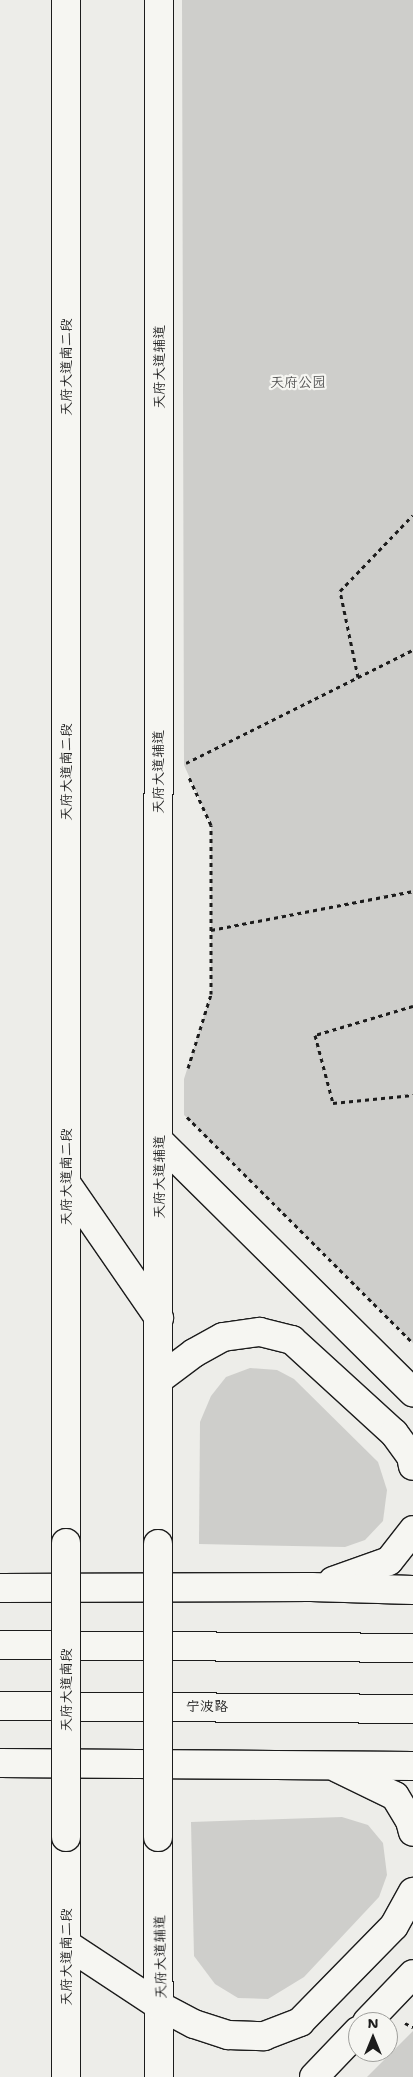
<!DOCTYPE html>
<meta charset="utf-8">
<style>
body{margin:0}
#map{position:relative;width:413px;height:2077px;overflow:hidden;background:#edede9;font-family:"Shantell Sans","LXGW WenKai TC",sans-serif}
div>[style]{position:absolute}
.green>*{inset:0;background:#cececb}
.path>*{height:3px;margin-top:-1.5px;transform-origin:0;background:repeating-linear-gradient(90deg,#1c1c1c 0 4px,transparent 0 8px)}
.roads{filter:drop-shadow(1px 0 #1c1c1c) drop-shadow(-1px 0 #1c1c1c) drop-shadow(0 1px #1c1c1c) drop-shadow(0 -1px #1c1c1c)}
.secondary>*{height:28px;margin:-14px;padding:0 14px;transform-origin:14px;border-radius:14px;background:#f6f6f2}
.highway>*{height:28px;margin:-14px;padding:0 14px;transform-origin:14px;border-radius:14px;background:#f6f6f2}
.bridges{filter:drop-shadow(1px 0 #1c1c1c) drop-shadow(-1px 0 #1c1c1c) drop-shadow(0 1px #1c1c1c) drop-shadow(0 -1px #1c1c1c)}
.secondary-bridge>*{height:28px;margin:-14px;padding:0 14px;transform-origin:14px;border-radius:14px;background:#f6f6f2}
.highway-bridge>*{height:28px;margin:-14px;padding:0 14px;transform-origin:14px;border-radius:14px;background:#f6f6f2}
span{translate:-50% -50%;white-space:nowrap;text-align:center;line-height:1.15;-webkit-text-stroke:4.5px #f6f6f2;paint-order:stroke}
.street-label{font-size:14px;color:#1c1c1c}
.park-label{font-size:14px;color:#515151}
.north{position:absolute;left:348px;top:2012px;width:50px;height:50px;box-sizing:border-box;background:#f6f6f2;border:1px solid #9f9f9c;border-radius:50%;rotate:0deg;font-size:14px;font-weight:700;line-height:20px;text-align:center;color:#1c1c1c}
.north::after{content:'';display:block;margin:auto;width:18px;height:22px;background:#1c1c1c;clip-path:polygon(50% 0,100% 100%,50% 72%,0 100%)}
</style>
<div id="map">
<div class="green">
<div style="clip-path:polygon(182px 0,413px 0,413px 1343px,184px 1115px,184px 1079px,211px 994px,211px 825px,184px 765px)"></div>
<div style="clip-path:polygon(250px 1368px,277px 1370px,294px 1379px,378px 1462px,387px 1490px,383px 1521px,365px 1540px,345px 1547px,199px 1544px,200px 1422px,211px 1396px,226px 1377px)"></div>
<div style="clip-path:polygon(342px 1817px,368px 1825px,383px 1843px,387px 1875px,379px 1897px,304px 1977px,268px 1999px,238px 1998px,215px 1984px,194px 1956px,191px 1822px)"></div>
<div style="clip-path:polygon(413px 2031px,413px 2077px,367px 2077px)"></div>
</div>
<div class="path">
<div style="left:358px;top:677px;width:88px;rotate:-101.8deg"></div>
<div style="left:340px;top:591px;width:105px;rotate:-46.2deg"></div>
<div style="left:186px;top:763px;width:254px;rotate:-26.5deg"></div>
<div style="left:211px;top:930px;width:206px;rotate:-10.9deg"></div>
<div style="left:413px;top:1006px;width:102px;rotate:163.5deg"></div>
<div style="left:315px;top:1035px;width:70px;rotate:75.2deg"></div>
<div style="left:333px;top:1103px;width:80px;rotate:-5.7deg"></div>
<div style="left:188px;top:1068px;width:77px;rotate:-72.7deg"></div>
<div style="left:211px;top:994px;width:169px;rotate:-90deg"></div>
<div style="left:211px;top:825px;width:55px;rotate:-114.7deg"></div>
<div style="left:187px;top:1117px;width:320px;rotate:45deg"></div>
<div style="left:405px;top:2023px;width:9px;rotate:27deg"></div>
</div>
<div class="roads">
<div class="secondary">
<div style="left:158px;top:1140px;width:359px;rotate:44.7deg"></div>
<div style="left:66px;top:1183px;width:164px;rotate:55.4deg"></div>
<div style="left:158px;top:1380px;width:45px;rotate:-36.9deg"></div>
<div style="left:194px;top:1353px;width:33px;rotate:-29deg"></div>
<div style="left:223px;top:1337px;width:37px;rotate:-8deg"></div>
<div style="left:260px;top:1332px;width:33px;rotate:14deg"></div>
<div style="left:292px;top:1340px;width:138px;rotate:42.4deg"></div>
<div style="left:394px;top:1433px;width:29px;rotate:54deg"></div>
<div style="left:411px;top:1456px;width:10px;rotate:79deg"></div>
<div style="left:158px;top:1544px;width:1544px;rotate:-89.96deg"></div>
<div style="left:333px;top:1581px;width:59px;rotate:-19.7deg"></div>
<div style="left:389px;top:1561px;width:39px;rotate:-52deg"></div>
<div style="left:0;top:1588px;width:311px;rotate:-0.2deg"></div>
<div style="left:311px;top:1587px;width:102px;rotate:1.7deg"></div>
<div style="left:0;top:1645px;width:413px;rotate:0.4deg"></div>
<div style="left:0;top:1706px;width:413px;rotate:0.4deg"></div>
<div style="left:0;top:1763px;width:413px;rotate:0.4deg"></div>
<div style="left:337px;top:1768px;width:64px;rotate:25.8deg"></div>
<div style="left:395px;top:1796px;width:29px;rotate:59deg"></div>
<div style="left:410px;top:1821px;width:11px;rotate:75deg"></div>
<div style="left:158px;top:1837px;width:240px;rotate:89.8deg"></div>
<div style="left:66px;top:1944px;width:113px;rotate:33.4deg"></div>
<div style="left:160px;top:2006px;width:38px;rotate:28deg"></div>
<div style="left:194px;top:2024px;width:36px;rotate:18deg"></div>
<div style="left:228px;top:2035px;width:36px;rotate:2deg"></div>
<div style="left:264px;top:2036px;width:39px;rotate:-21deg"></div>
<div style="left:300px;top:2022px;width:134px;rotate:-45.6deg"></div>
<div style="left:394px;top:1926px;width:39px;rotate:-61deg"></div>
</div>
<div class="highway">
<div style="left:66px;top:0;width:1543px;rotate:90deg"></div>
<div style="left:66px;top:1837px;width:240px;rotate:90deg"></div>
<div style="left:367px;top:2022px;width:66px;rotate:-46.2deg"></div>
<div style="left:314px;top:2077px;width:64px;rotate:-46.3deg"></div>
</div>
</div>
<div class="bridges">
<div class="secondary-bridge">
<div style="left:158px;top:1544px;width:293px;rotate:90deg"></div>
</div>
<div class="highway-bridge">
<div style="left:66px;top:1543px;width:294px;rotate:90deg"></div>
</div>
</div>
<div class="street-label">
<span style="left:66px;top:367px;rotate:-90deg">天府大道南二段</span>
<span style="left:159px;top:367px;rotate:-90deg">天府大道辅道</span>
<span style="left:66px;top:772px;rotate:-90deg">天府大道南二段</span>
<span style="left:158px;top:772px;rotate:-90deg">天府大道辅道</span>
<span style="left:66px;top:1177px;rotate:-90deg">天府大道南二段</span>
<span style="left:159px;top:1177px;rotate:-90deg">天府大道辅道</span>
<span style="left:66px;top:1690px;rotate:-90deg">天府大道南段</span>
<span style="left:207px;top:1706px">宁波路</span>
<span style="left:66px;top:1957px;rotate:-90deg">天府大道南二段</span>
<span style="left:160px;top:1957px;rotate:-91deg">天府大道辅道</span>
</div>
<div class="park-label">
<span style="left:298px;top:382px">天府公园</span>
</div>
<div class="north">N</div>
</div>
